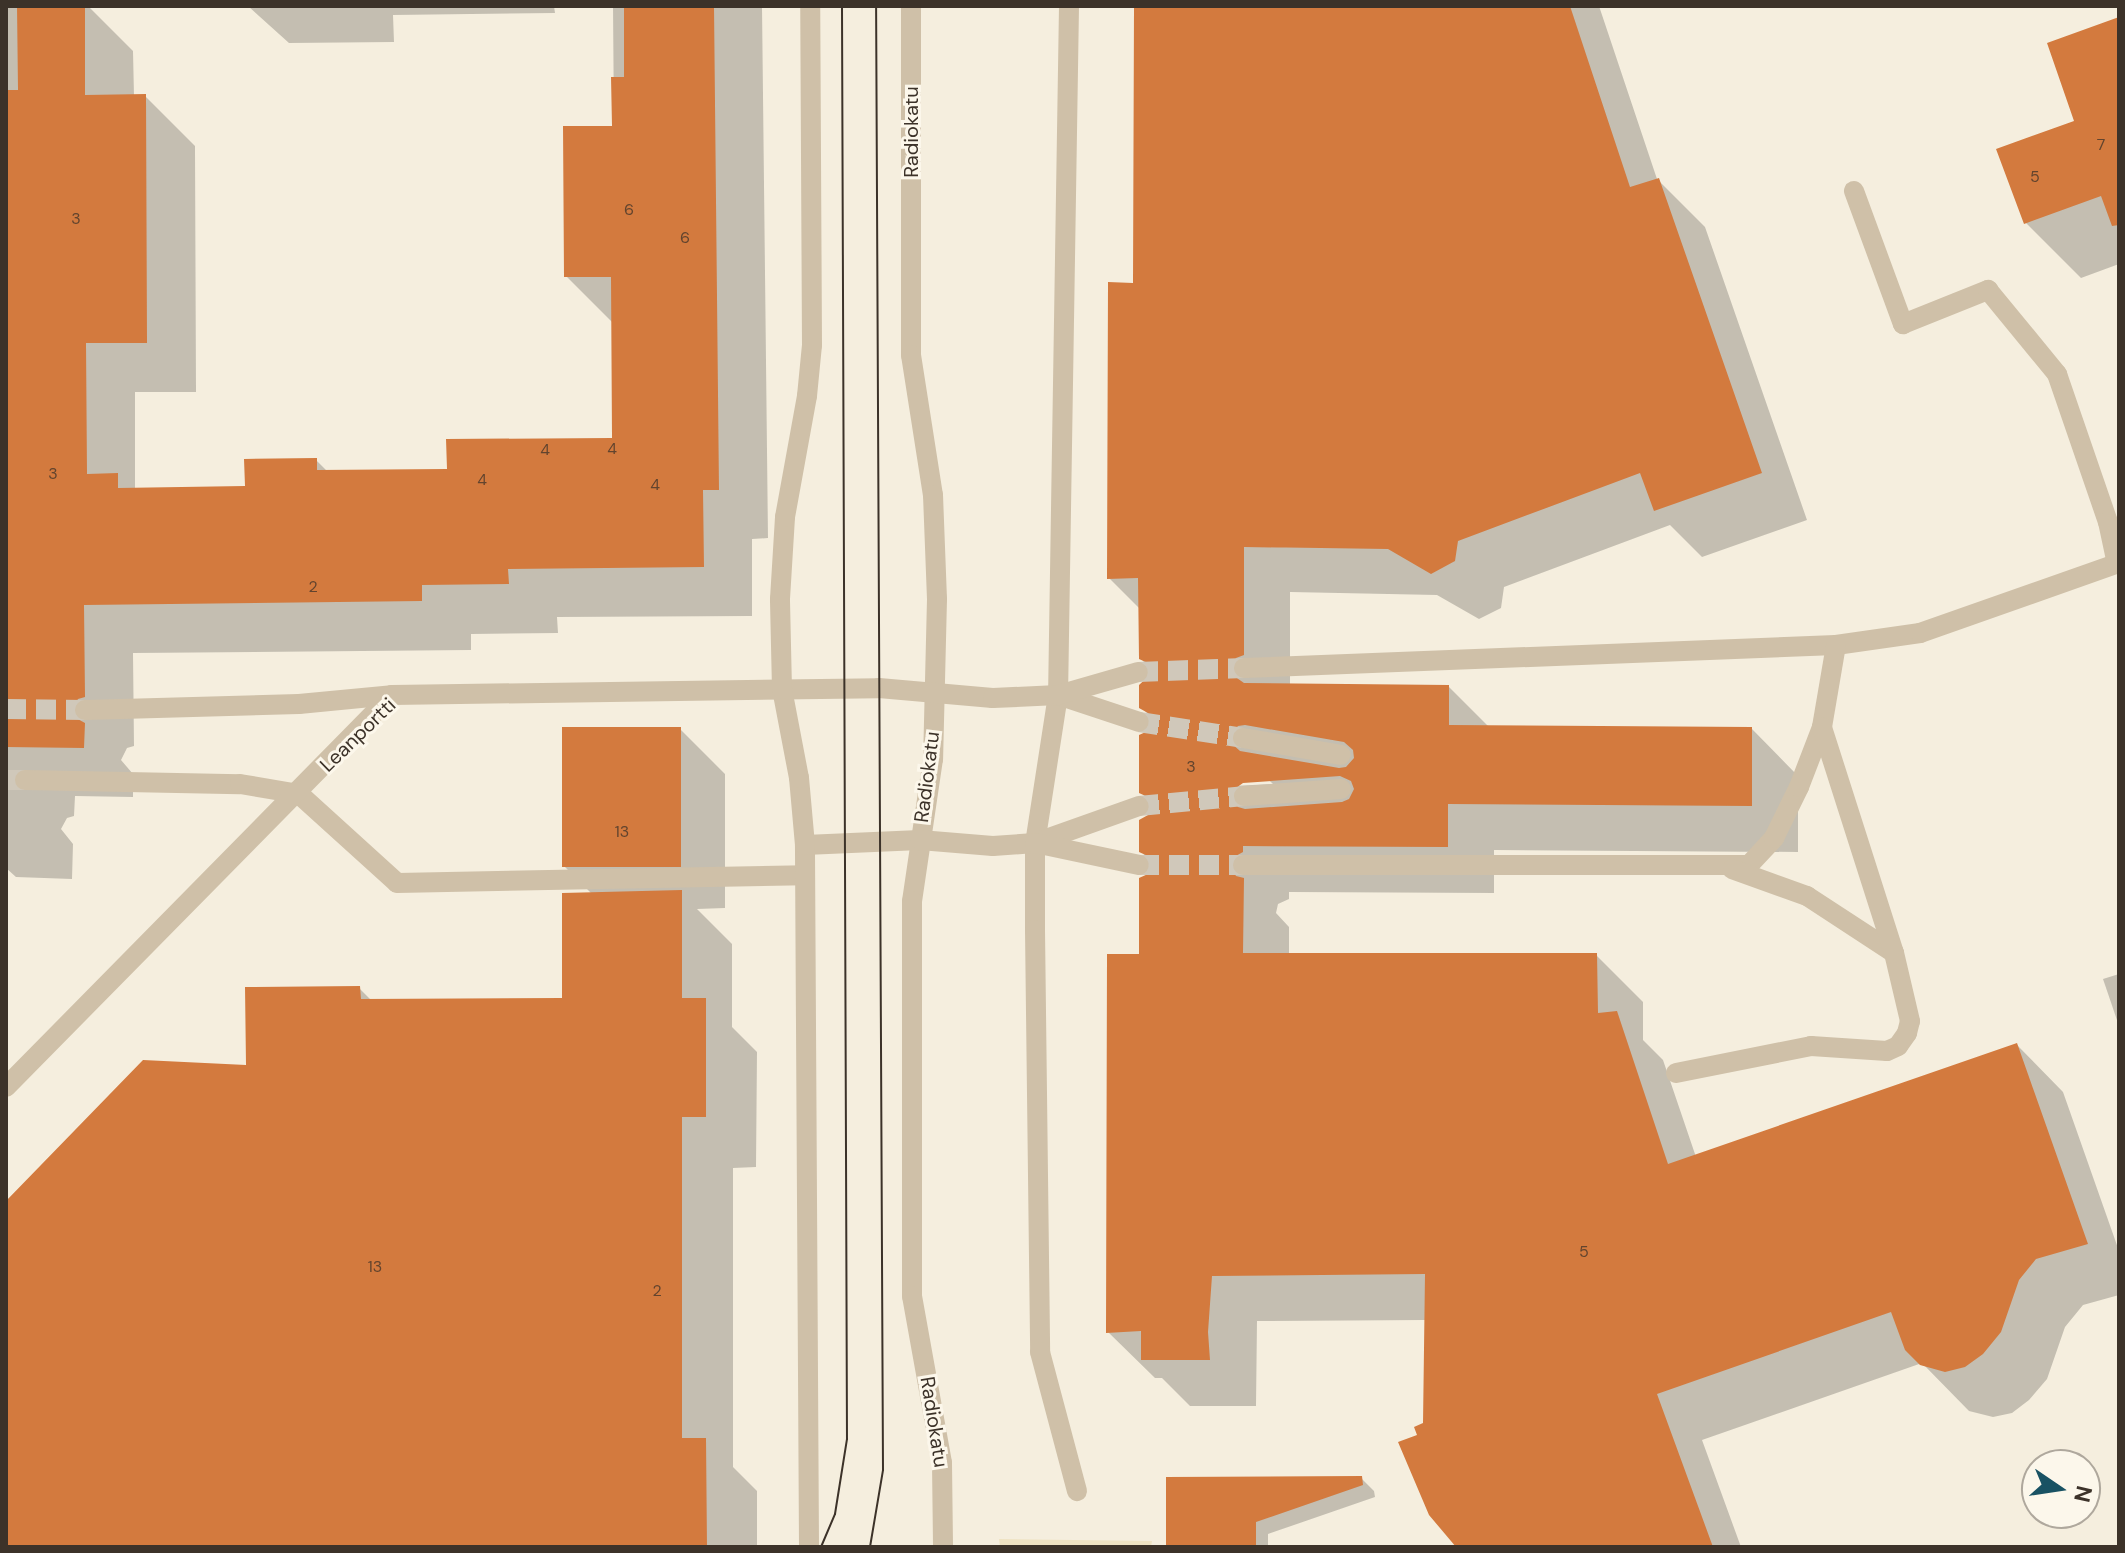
<!DOCTYPE html>
<style>
body{margin:0}
#map{position:relative;width:2125px;height:1553px;overflow:hidden;background:#f5eede;font-family:"DM Sans",sans-serif}
div>[style]{position:absolute}
.plaza>*{inset:0;background:#efe3c3}
.shadow>*{inset:0;background:#0003}
.building>*{inset:0;background:#d37a3e;transform-origin:0 0}
.minor-tunnel>*{height:20px;margin-top:-10px;transform-origin:0;background:repeating-linear-gradient(90deg,#d0c8ba 0 20px,transparent 0 30px)}
.minor>*{height:20px;margin:-10px;padding:0 10px;transform-origin:10px;border-radius:10px;background:#cfc0a8}
.tram>*{height:2px;margin:-1px;padding:0 1px;transform-origin:1px;border-radius:1px;background:#3c3229}
span{translate:-50% -50%;white-space:nowrap;text-align:center;line-height:1.15;-webkit-text-stroke:6px #fcf7eb;paint-order:stroke}
.number-label{font-size:16px;color:#62442e}
.number-label span{-webkit-text-stroke-width:0}
.street-label{font-size:20px;color:#3c3229}
.frame{position:absolute;inset:0;border:8px solid #3c3229;pointer-events:none}
.north{position:absolute;left:2021px;top:1449px;width:80px;height:80px;box-sizing:border-box;background:#fcf7eb;border:2px solid #afa89d;border-radius:50%;rotate:103deg;font-size:22px;font-weight:700;line-height:32px;text-align:center;color:#3c3229}
.north::after{content:'';display:block;margin:auto;width:28px;height:36px;background:#195263;clip-path:polygon(50% 0,100% 100%,50% 72%,0 100%)}
</style>
<div id="map">
<div class="plaza">
<div style="clip-path:polygon(999px 1539px,1152px 1541px,1151px 1547px,1000px 1547px)"></div>
</div>
<div class="shadow">
<div style="clip-path:polygon(6px 6px,88px 6px,133px 51px,134px 96px,145px 96px,195px 146px,196px 392px,135px 392px,135px 490px,247px 488px,316px 460px,328px 472px,449px 471px,614px 440px,613px 323px,566px 276px,614px 128px,613px 6px,762px 6px,768px 538px,752px 539px,752px 616px,557px 617px,558px 633px,471px 634px,471px 650px,133px 653px,134px 746px,127px 748px,121px 760px,133px 774px,133px 797px,75px 796px,74px 816px,67px 818px,61px 829px,73px 844px,72px 879px,16px 877px,6px 868px)"></div>
<div style="clip-path:polygon(248px 6px,554px 6px,555px 13px,393px 15px,394px 42px,289px 43px)"></div>
<div style="clip-path:polygon(evenodd,1137px 6px,1599px 6px,1657px 179px,1705px 227px,1807px 520px,1702px 557px,1670px 525px,1504px 587px,1501px 608px,1479px 619px,1437px 595px,1290px 592px,1290px 686px,1449px 687px,1489px 727px,1752px 729px,1798px 776px,1798px 852px,1494px 850px,1494px 893px,1289px 892px,1289px 899px,1278px 904px,1276px 913px,1289px 927px,1289px 955px,1596px 955px,1643px 1002px,1643px 1040px,1663px 1060px,1696px 1157px,2017px 1045px,2063px 1092px,2119px 1251px,2119px 1295px,2083px 1305px,2065px 1327px,2047px 1379px,2029px 1400px,2012px 1413px,1993px 1417px,1969px 1411px,1922px 1363px,1702px 1440px,1741px 1547px,1459px 1547px,1419px 1436px,1425px 1424px,1426px 1320px,1257px 1321px,1256px 1406px,1190px 1406px,1162px 1378px,1155px 1378px,1108px 1332px,1141px 956px,1150px 876px,1154px 867px,1141px 851px,1154px 808px,1141px 792px,1154px 720px,1141px 707px,1153px 675px,1141px 658px,1140px 609px,1109px 578px,1135px 285px,1137px 6px,1269px 780px,1273px 784px,1233px 786px,1233px 782px,1269px 780px)"></div>
<div style="clip-path:polygon(2119px 20px,2119px 264px,2081px 278px,2026px 223px,2077px 122px)"></div>
<div style="clip-path:polygon(680px 729px,725px 774px,725px 908px,697px 909px,732px 944px,732px 1027px,757px 1052px,756px 1167px,733px 1168px,733px 1467px,757px 1491px,757px 1547px,6px 1547px,6px 1201px,248px 1067px,359px 988px,372px 1001px,564px 1000px,592px 894px,564px 866px)"></div>
<div style="clip-path:polygon(2119px 974px,2119px 1026px,2103px 979px)"></div>
<div style="clip-path:polygon(1361px 1478px,1374px 1491px,1375px 1497px,1268px 1534px,1268px 1547px,1168px 1547px)"></div>
</div>
<div class="building">
<div style="clip-path:polygon(17px 6px,85px 6px,85px 95px,146px 94px,147px 343px,86px 343px,87px 474px,118px 473px,118px 488px,245px 486px,244px 459px,317px 458px,317px 470px,447px 469px,446px 439px,612px 438px,611px 277px,564px 277px,563px 126px,612px 126px,611px 77px,624px 77px,624px 6px,714px 6px,719px 490px,703px 490px,704px 567px,508px 569px,509px 584px,422px 585px,422px 601px,84px 605px,85px 697px,78px 699px,72px 710px,74px 717px,85px 723px,84px 748px,6px 747px,6px 90px,18px 90px)"></div>
<div style="clip-path:polygon(evenodd,1134px 6px,1570px 6px,1630px 187px,1659px 178px,1762px 473px,1654px 511px,1640px 473px,1458px 541px,1455px 561px,1431px 574px,1388px 549px,1244px 547px,1244px 655px,1236px 658px,1231px 668px,1234px 676px,1244px 683px,1449px 685px,1449px 725px,1752px 727px,1752px 806px,1448px 804px,1448px 847px,1243px 846px,1243px 852px,1232px 858px,1230px 866px,1236px 876px,1244px 878px,1243px 953px,1597px 953px,1598px 1013px,1617px 1011px,1668px 1164px,2017px 1043px,2088px 1244px,2036px 1259px,2019px 1280px,2001px 1332px,1983px 1354px,1965px 1367px,1945px 1372px,1920px 1365px,1905px 1350px,1891px 1312px,1657px 1394px,1713px 1547px,1456px 1547px,1429px 1515px,1398px 1442px,1417px 1435px,1414px 1427px,1423px 1423px,1425px 1274px,1212px 1276px,1208px 1332px,1210px 1360px,1141px 1360px,1141px 1331px,1106px 1333px,1107px 954px,1139px 954px,1139px 878px,1148px 874px,1152px 867px,1148px 856px,1139px 852px,1139px 820px,1148px 815px,1152px 808px,1148px 797px,1139px 793px,1139px 735px,1148px 731px,1152px 720px,1148px 713px,1139px 708px,1139px 685px,1151px 674px,1148px 663px,1139px 659px,1138px 578px,1107px 579px,1108px 282px,1133px 283px,1134px 6px,1245px 725px,1344px 742px,1353px 750px,1354px 758px,1346px 767px,1339px 768px,1240px 751px,1231px 743px,1230px 735px,1238px 726px,1245px 725px,1134px 6px,1340px 776px,1351px 781px,1354px 789px,1349px 799px,1342px 802px,1245px 809px,1238px 807px,1231px 798px,1233px 790px,1243px 783px,1340px 776px)"></div>
<div style="clip-path:polygon(2119px 17px,2119px 225px,2112px 226px,2101px 196px,2024px 224px,1996px 149px,2074px 121px,2047px 43px)"></div>
<div style="left:562px;top:727px;width:119px;height:140px"></div>
<div style="clip-path:polygon(682px 890px,682px 998px,706px 998px,706px 1117px,682px 1117px,682px 1438px,706px 1438px,707px 1547px,6px 1547px,6px 1201px,143px 1060px,246px 1065px,245px 987px,360px 986px,361px 999px,562px 998px,562px 893px)"></div>
<div style="clip-path:polygon(1362px 1476px,1363px 1485px,1256px 1522px,1256px 1547px,1166px 1547px,1166px 1477px)"></div>
</div>
<div class="minor-tunnel">
<div style="left:1138px;top:672px;width:106px;rotate:-2.2deg"></div>
<div style="left:6px;top:709px;width:79px;rotate:0.7deg"></div>
<div style="left:1139px;top:722px;width:105px;rotate:8.7deg"></div>
<div style="left:6px;top:780px;width:19px"></div>
<div style="left:1139px;top:806px;width:105px;rotate:-5.4deg"></div>
<div style="left:1139px;top:865px;width:104px"></div>
</div>
<div class="minor">
<div style="left:911px;top:6px;width:349px;rotate:90deg"></div>
<div style="left:911px;top:355px;width:142px;rotate:81.1deg"></div>
<div style="left:933px;top:495px;width:104px;rotate:87.8deg"></div>
<div style="left:937px;top:599px;width:160px;rotate:91.4deg"></div>
<div style="left:933px;top:759px;width:144px;rotate:98.4deg"></div>
<div style="left:912px;top:901px;width:395px;rotate:90deg"></div>
<div style="left:912px;top:1296px;width:170px;rotate:79.8deg"></div>
<div style="left:942px;top:1463px;width:84px;rotate:89.3deg"></div>
<div style="left:1069px;top:6px;width:689px;rotate:90.91deg"></div>
<div style="left:1058px;top:695px;width:150px;rotate:98.8deg"></div>
<div style="left:1035px;top:843px;width:87px;rotate:90deg"></div>
<div style="left:1035px;top:930px;width:422px;rotate:89.3deg"></div>
<div style="left:1040px;top:1352px;width:144px;rotate:75.1deg"></div>
<div style="left:1854px;top:191px;width:142px;rotate:69.8deg"></div>
<div style="left:1903px;top:324px;width:92px;rotate:-21.8deg"></div>
<div style="left:1988px;top:290px;width:109px;rotate:50.6deg"></div>
<div style="left:2057px;top:374px;width:157px;rotate:71deg"></div>
<div style="left:2108px;top:522px;width:43px;rotate:77.9deg"></div>
<div style="left:1244px;top:668px;width:592px;rotate:-2.22deg"></div>
<div style="left:1836px;top:645px;width:85px;rotate:-8.1deg"></div>
<div style="left:1920px;top:633px;width:211px;rotate:-19.4deg"></div>
<div style="left:1058px;top:695px;width:85px;rotate:18.4deg"></div>
<div style="left:85px;top:710px;width:214px;rotate:-1.6deg"></div>
<div style="left:299px;top:704px;width:93px;rotate:-5.5deg"></div>
<div style="left:1243px;top:738px;width:99px;rotate:9.8deg"></div>
<div style="left:25px;top:780px;width:215px;rotate:1.1deg"></div>
<div style="left:240px;top:784px;width:60px;rotate:9.6deg"></div>
<div style="left:299px;top:794px;width:132px;rotate:42.2deg"></div>
<div style="left:397px;top:883px;width:407px;rotate:-1.1deg"></div>
<div style="left:1244px;top:796px;width:97px;rotate:-4.1deg"></div>
<div style="left:1035px;top:843px;width:110px;rotate:-19.6deg"></div>
<div style="left:805px;top:845px;width:115px;rotate:-2.5deg"></div>
<div style="left:920px;top:840px;width:73px;rotate:4.7deg"></div>
<div style="left:993px;top:846px;width:42px;rotate:-4.1deg"></div>
<div style="left:1035px;top:843px;width:106px;rotate:11.9deg"></div>
<div style="left:1243px;top:865px;width:506px"></div>
<div style="left:1749px;top:865px;width:37px;rotate:-47deg"></div>
<div style="left:1774px;top:838px;width:57px;rotate:-63.9deg"></div>
<div style="left:1799px;top:787px;width:64px;rotate:-69deg"></div>
<div style="left:1822px;top:727px;width:83px;rotate:-80.3deg"></div>
<div style="left:1732px;top:869px;width:80px;rotate:19.8deg"></div>
<div style="left:1807px;top:896px;width:104px;rotate:33.2deg"></div>
<div style="left:1676px;top:1073px;width:138px;rotate:-11.3deg"></div>
<div style="left:1811px;top:1046px;width:76px;rotate:3.8deg"></div>
<div style="left:1887px;top:1051px;width:12px;rotate:-24deg"></div>
<div style="left:1898px;top:1046px;width:16px;rotate:-55deg"></div>
<div style="left:1907px;top:1033px;width:12px;rotate:-76deg"></div>
<div style="left:1910px;top:1021px;width:70px;rotate:-103.2deg"></div>
<div style="left:1894px;top:953px;width:237px;rotate:-107.7deg"></div>
<div style="left:6px;top:1087px;width:550px;rotate:-45.44deg"></div>
<div style="left:392px;top:695px;width:487px;rotate:-0.8deg"></div>
<div style="left:879px;top:688px;width:114px;rotate:5deg"></div>
<div style="left:993px;top:698px;width:65px;rotate:-2.6deg"></div>
<div style="left:1058px;top:695px;width:83px;rotate:-16deg"></div>
<div style="left:809px;top:1547px;width:702px;rotate:-90.33deg"></div>
<div style="left:805px;top:845px;width:67px;rotate:-95.1deg"></div>
<div style="left:799px;top:778px;width:91px;rotate:-100.8deg"></div>
<div style="left:782px;top:689px;width:90px;rotate:-91.3deg"></div>
<div style="left:780px;top:599px;width:82px;rotate:-86.5deg"></div>
<div style="left:785px;top:517px;width:123px;rotate:-79.7deg"></div>
<div style="left:807px;top:396px;width:51px;rotate:-84.4deg"></div>
<div style="left:812px;top:345px;width:339px;rotate:-90.3deg"></div>
</div>
<div class="tram">
<div style="left:821px;top:1547px;width:36px;rotate:-67deg"></div>
<div style="left:835px;top:1514px;width:76px;rotate:-80.9deg"></div>
<div style="left:847px;top:1439px;width:1433px;rotate:-90.2deg"></div>
<div style="left:870px;top:1547px;width:78px;rotate:-80.4deg"></div>
<div style="left:883px;top:1470px;width:1464px;rotate:-90.27deg"></div>
</div>
<div class="number-label">
<span style="left:2101px;top:145px">7</span>
<span style="left:2035px;top:177px">5</span>
<span style="left:629px;top:210px">6</span>
<span style="left:76px;top:219px">3</span>
<span style="left:685px;top:238px">6</span>
<span style="left:612px;top:449px">4</span>
<span style="left:545px;top:450px">4</span>
<span style="left:53px;top:474px">3</span>
<span style="left:482px;top:480px">4</span>
<span style="left:655px;top:485px">4</span>
<span style="left:313px;top:587px">2</span>
<span style="left:1191px;top:767px">3</span>
<span style="left:622px;top:832px">13</span>
<span style="left:1584px;top:1252px">5</span>
<span style="left:375px;top:1267px">13</span>
<span style="left:657px;top:1291px">2</span>
</div>
<div class="street-label">
<span style="left:911px;top:132px;rotate:-90deg">Radiokatu</span>
<span style="left:358px;top:735px;rotate:-44deg">Leanportti</span>
<span style="left:927px;top:777px;rotate:-83deg">Radiokatu</span>
<span style="left:934px;top:1422px;rotate:81deg">Radiokatu</span>
</div>
<div class="frame"></div>
<div class="north">N</div>
</div>
